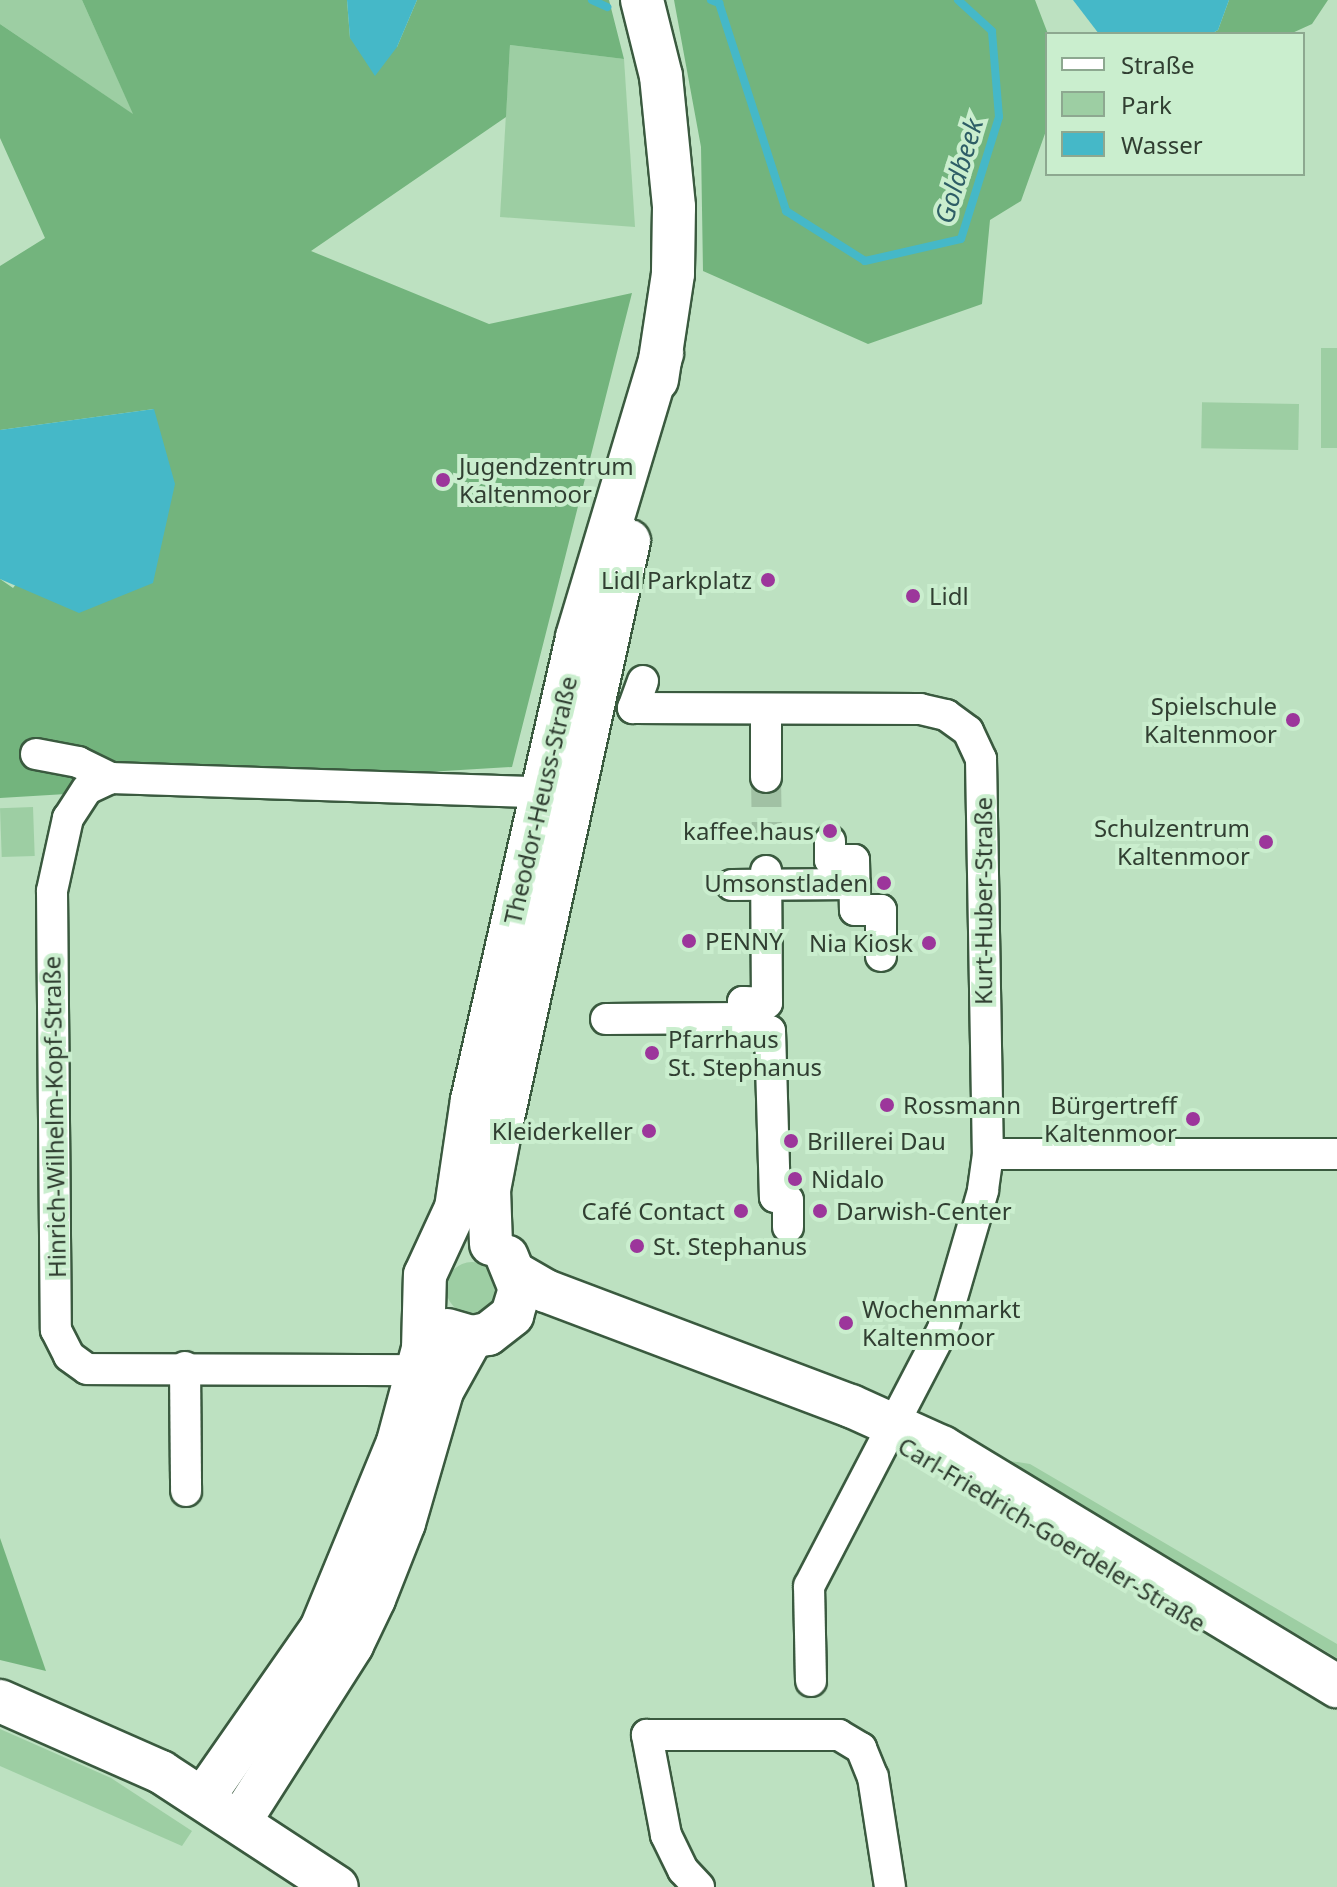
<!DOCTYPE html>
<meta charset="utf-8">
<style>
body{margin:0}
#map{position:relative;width:1337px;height:1887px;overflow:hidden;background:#bde1c1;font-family:"Noto Sans",sans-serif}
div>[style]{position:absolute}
.green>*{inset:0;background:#9dcea3;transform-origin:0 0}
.round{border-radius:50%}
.forest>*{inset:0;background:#73b47d}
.water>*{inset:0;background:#45b8c8}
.stream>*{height:8px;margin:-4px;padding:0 4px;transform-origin:4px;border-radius:4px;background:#45b8c8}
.street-tunnel>*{height:30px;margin-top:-15px;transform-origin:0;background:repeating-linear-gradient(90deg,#a1c1a4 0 30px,transparent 0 45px)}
.roads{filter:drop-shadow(2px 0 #3a5a3f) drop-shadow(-2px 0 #3a5a3f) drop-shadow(0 2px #3a5a3f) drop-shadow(0 -2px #3a5a3f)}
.street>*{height:30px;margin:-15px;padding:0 15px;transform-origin:15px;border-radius:15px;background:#fff}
.secondary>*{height:42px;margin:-21px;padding:0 21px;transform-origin:21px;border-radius:21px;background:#fff}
.dots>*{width:22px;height:22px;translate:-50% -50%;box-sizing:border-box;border:4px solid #caeece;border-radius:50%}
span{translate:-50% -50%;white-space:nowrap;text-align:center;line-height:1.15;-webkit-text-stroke:8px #caeece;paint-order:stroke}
.poi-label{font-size:24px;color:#313f32}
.left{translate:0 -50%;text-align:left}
.right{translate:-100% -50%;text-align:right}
.street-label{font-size:24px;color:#313f32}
.water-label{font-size:26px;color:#2e5e66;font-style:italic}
.legend{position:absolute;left:1045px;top:32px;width:260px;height:144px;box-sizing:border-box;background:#caeece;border:2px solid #8da890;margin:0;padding:10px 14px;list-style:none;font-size:24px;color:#313f32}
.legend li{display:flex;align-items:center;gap:16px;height:40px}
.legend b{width:40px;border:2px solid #8da890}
</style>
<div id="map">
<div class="green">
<div style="clip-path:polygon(0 0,82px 0,134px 115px,0 24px)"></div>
<div style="clip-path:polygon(510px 45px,624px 59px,635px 227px,500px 217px)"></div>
<div style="left:1321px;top:348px;width:16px;height:100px"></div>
<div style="left:1299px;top:404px;width:46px;height:97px;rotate:91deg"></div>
<div style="left:33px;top:807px;width:49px;height:33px;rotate:88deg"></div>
<div class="round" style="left:446px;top:1262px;width:52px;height:52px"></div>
<div style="clip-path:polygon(991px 1458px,1030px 1464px,1337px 1644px,1337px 1658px,1020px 1469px,984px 1463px)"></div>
<div style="clip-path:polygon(0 1729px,111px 1778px,192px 1831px,182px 1846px,0 1766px)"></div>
</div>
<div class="forest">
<div style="clip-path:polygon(82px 0,347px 0,350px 38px,397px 47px,417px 0,609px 0,624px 59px,510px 45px,506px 117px,311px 251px,489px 324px,632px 293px,512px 767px,0 798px,0 579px,13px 588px,154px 409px,0 430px,0 266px,45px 238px,0 138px,0 24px,133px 114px)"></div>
<div style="clip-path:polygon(674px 0,1035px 0,1048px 34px,1047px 128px,1021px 201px,990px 220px,982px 304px,868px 344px,703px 271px,701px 147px)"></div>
<div style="clip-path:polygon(1229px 0,1328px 0,1312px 24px,1290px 34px,1211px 34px,1218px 30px)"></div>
<div style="clip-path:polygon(0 1538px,46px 1671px,0 1660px)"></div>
</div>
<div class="water">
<div style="clip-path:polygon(347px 0,417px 0,397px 47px,375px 76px,350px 38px)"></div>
<div style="clip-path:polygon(1073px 0,1229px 0,1218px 30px,1211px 34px,1099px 34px)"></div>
<div style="clip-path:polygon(154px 409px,175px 484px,153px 583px,79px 613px,0 579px,0 430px)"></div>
</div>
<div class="stream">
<div style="left:592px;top:0;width:17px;rotate:25deg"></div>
<div style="left:711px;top:0;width:9px;rotate:21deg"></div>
<div style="left:719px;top:3px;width:219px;rotate:72.1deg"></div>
<div style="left:786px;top:211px;width:93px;rotate:32.3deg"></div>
<div style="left:865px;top:261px;width:98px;rotate:-12.9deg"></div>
<div style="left:961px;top:239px;width:128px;rotate:-72.7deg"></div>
<div style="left:999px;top:117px;width:86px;rotate:-94.7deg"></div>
<div style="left:992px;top:31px;width:46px;rotate:-137.6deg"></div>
</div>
<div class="street-tunnel">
<div style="left:766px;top:777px;width:65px;rotate:89.1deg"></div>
</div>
<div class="roads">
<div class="street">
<div style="left:643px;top:681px;width:29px;rotate:110deg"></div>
<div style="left:633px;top:708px;width:287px;rotate:0.2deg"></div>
<div style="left:920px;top:709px;width:27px;rotate:13deg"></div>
<div style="left:946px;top:715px;width:27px;rotate:36deg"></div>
<div style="left:968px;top:731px;width:31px;rotate:65deg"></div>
<div style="left:981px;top:759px;width:395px;rotate:89deg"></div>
<div style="left:988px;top:1154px;width:37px;rotate:98deg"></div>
<div style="left:983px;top:1191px;width:144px;rotate:106.2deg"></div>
<div style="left:943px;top:1329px;width:290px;rotate:117.5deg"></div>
<div style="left:809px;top:1586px;width:95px;rotate:88.8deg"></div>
<div style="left:36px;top:754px;width:43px;rotate:10.8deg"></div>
<div style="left:78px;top:762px;width:37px;rotate:26deg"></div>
<div style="left:111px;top:778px;width:449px;rotate:1.9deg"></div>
<div style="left:766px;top:777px;width:68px;rotate:-90deg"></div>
<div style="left:111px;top:778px;width:26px;rotate:155deg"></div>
<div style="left:87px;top:789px;width:35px;rotate:123deg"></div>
<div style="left:68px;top:818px;width:75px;rotate:102.4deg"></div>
<div style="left:52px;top:891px;width:439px;rotate:89.5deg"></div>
<div style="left:56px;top:1330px;width:29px;rotate:63deg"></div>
<div style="left:69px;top:1356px;width:22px;rotate:36deg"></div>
<div style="left:87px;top:1369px;width:331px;rotate:0.2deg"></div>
<div style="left:830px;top:841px;width:19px;rotate:90deg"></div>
<div style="left:830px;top:860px;width:24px"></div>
<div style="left:854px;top:860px;width:50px;rotate:88.9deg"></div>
<div style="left:855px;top:910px;width:26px"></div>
<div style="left:881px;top:910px;width:46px;rotate:90deg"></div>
<div style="left:732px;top:885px;width:123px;rotate:-0.5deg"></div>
<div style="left:743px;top:1018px;width:16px;rotate:-90deg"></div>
<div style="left:743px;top:1002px;width:24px;rotate:2deg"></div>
<div style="left:767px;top:1003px;width:132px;rotate:-90.4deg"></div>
<div style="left:606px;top:1019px;width:137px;rotate:-0.4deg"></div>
<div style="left:743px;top:1018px;width:30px;rotate:26deg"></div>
<div style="left:770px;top:1031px;width:166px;rotate:88.3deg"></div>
<div style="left:775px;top:1197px;width:13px;rotate:13deg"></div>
<div style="left:788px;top:1200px;width:27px;rotate:90deg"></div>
<div style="left:988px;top:1154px;width:349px"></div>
<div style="left:185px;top:1367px;width:124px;rotate:89.5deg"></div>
<div style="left:699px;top:1887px;width:23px;rotate:-133deg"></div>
<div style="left:683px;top:1870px;width:39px;rotate:-116deg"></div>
<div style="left:666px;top:1835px;width:102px;rotate:-100.8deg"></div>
<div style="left:647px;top:1735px;width:192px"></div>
<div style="left:839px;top:1735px;width:26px;rotate:31deg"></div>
<div style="left:861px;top:1748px;width:31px;rotate:68deg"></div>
<div style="left:873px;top:1777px;width:111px;rotate:81.2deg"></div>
</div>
<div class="secondary">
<div style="left:642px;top:0;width:78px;rotate:76deg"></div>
<div style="left:661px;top:76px;width:132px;rotate:84.3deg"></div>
<div style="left:674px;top:207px;width:67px;rotate:90.9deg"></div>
<div style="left:673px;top:274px;width:107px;rotate:98.6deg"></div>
<div style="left:491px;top:1244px;width:54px;rotate:-92.1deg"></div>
<div style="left:489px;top:1190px;width:69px;rotate:-79.2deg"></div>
<div style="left:502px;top:1122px;width:595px;rotate:-77.67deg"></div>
<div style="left:518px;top:1275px;width:32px;rotate:30deg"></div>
<div style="left:546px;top:1291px;width:326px;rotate:20.7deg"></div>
<div style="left:851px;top:1406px;width:100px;rotate:24.3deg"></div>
<div style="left:942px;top:1447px;width:462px;rotate:31.2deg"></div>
<div style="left:447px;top:1330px;width:26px;rotate:16deg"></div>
<div style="left:472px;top:1337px;width:16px;rotate:-11deg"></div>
<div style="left:488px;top:1334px;width:31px;rotate:-38deg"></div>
<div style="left:512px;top:1315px;width:27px;rotate:-73deg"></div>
<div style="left:520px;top:1289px;width:35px;rotate:-112deg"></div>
<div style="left:0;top:1701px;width:176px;rotate:23.8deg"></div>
<div style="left:161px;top:1772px;width:210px;rotate:33.2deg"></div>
<div style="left:203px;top:1798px;width:206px;rotate:-55.1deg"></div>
<div style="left:321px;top:1629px;width:202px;rotate:-67.6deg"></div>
<div style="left:398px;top:1442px;width:96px;rotate:-75deg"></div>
<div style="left:423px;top:1349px;width:74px;rotate:-88.5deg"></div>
<div style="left:425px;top:1275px;width:74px;rotate:-65.2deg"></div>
<div style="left:456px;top:1208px;width:109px;rotate:-81.6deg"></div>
<div style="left:472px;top:1100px;width:475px;rotate:-77.2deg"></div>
<div style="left:577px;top:637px;width:296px;rotate:-73.3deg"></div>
<div style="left:240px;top:1821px;width:209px;rotate:-57.5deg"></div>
<div style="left:352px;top:1645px;width:51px;rotate:-64.4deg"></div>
<div style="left:374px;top:1599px;width:82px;rotate:-68.5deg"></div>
<div style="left:404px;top:1523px;width:137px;rotate:-73.9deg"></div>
<div style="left:442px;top:1391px;width:62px;rotate:-60.9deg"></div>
</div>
</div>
<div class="dots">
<div style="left:443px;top:480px;background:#9c369b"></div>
<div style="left:768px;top:580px;background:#9c369b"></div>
<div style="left:913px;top:596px;background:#9c369b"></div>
<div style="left:1293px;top:720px;background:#9c369b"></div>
<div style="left:830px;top:831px;background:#9c369b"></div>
<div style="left:1266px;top:842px;background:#9c369b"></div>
<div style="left:884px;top:883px;background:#9c369b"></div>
<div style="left:689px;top:941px;background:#9c369b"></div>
<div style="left:929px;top:943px;background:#9c369b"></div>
<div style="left:652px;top:1053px;background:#9c369b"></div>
<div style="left:887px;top:1105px;background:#9c369b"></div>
<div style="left:1193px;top:1119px;background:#9c369b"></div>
<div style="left:649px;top:1131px;background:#9c369b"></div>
<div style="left:791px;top:1141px;background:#9c369b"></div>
<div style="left:795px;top:1179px;background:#9c369b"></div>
<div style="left:741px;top:1211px;background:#9c369b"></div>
<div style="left:820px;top:1211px;background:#9c369b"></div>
<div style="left:637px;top:1246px;background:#9c369b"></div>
<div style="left:846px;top:1323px;background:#9c369b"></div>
</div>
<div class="poi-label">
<span class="left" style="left:459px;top:480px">Jugendzentrum<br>Kaltenmoor</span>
<span class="right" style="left:752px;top:580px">Lidl Parkplatz</span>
<span class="left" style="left:929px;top:596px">Lidl</span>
<span class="right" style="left:1277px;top:720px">Spielschule<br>Kaltenmoor</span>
<span class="right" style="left:1250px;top:842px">Schulzentrum<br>Kaltenmoor</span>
<span class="right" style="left:814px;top:831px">kaffee.haus</span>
<span class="right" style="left:868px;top:883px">Umsonstladen</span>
<span class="left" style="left:705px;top:941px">PENNY</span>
<span class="right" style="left:913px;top:943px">Nia Kiosk</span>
<span class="left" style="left:668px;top:1053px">Pfarrhaus<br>St. Stephanus</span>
<span class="left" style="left:903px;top:1105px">Rossmann</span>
<span class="right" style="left:1177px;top:1119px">Bürgertreff<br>Kaltenmoor</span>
<span class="right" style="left:633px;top:1131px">Kleiderkeller</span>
<span class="left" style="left:807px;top:1141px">Brillerei Dau</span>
<span class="left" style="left:811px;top:1179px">Nidalo</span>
<span class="right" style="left:725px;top:1211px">Café Contact</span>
<span class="left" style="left:836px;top:1211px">Darwish-Center</span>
<span class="left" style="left:653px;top:1246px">St. Stephanus</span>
<span class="left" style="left:862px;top:1323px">Wochenmarkt<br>Kaltenmoor</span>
</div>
<div class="street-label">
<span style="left:540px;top:800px;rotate:-77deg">Theodor-Heuss-Straße</span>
<span style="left:983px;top:901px;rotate:-90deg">Kurt-Huber-Straße</span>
<span style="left:54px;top:1117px;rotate:-91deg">Hinrich-Wilhelm-Kopf-Straße</span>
<span style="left:1052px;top:1534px;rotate:31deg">Carl-Friedrich-Goerdeler-Straße</span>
</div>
<div class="water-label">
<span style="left:959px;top:171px;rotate:-73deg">Goldbeek</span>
</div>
<ul class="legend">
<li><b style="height:10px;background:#fff"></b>Straße</li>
<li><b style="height:22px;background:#9dcea3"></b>Park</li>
<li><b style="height:22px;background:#45b8c8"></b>Wasser</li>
</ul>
</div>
